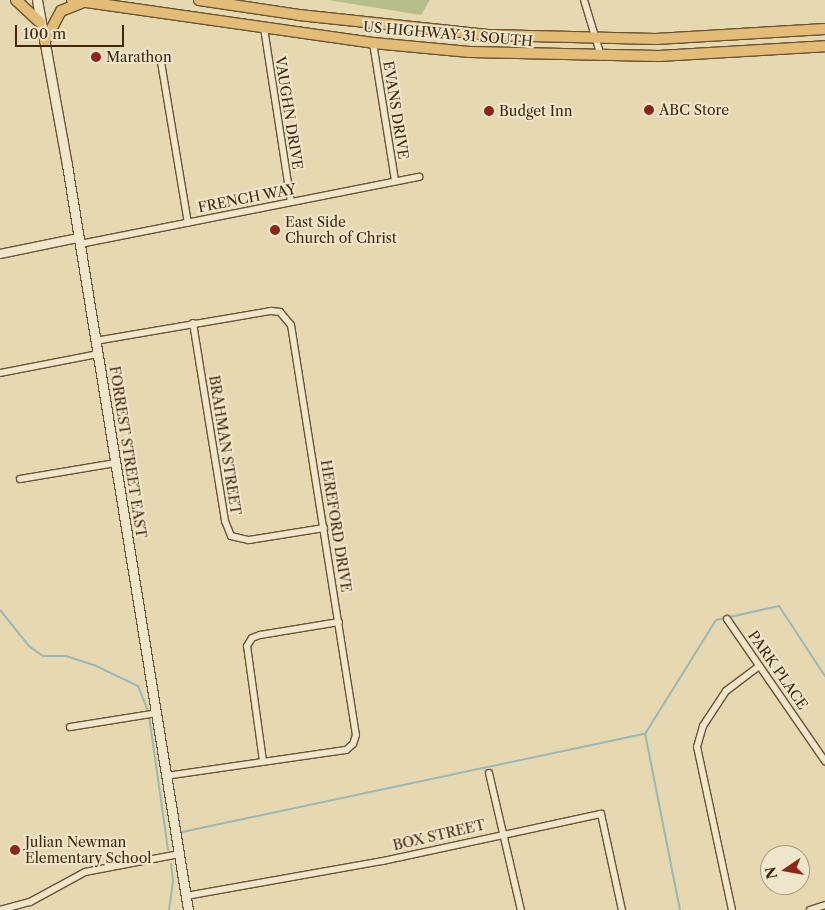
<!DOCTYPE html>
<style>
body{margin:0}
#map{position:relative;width:825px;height:910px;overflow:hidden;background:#e6d8b0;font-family:"Libre Caslon Text",serif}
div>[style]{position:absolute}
.green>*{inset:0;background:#b6be8b}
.stream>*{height:2px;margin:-1px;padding:0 1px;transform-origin:1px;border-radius:1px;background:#9ab8b6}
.roads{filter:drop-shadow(1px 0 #6b5334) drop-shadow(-1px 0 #6b5334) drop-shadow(0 1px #6b5334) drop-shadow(0 -1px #6b5334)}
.minor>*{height:6px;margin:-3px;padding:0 3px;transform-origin:3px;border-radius:3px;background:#efe6cc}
.tertiary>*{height:8px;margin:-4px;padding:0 4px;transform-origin:4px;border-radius:4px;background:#efe6cc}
.secondary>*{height:9px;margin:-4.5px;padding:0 4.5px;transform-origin:4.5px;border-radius:4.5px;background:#efe6cc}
.primary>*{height:10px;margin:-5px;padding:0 5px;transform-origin:5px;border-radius:5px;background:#e3bc78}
.dots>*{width:14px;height:14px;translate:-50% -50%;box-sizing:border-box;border:2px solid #efe6cc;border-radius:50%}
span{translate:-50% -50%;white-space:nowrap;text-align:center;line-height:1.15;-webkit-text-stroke:4px #efe6cc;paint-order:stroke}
.street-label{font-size:14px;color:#42270a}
.poi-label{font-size:14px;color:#42270a}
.left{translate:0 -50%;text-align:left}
.north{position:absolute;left:760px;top:845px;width:50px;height:50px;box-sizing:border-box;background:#efe6cc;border:1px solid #aa9a7e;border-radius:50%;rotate:258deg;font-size:14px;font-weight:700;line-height:20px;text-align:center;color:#42270a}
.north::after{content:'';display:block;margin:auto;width:18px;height:22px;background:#8f2418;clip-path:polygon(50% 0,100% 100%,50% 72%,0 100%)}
.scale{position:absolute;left:15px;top:25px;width:109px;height:22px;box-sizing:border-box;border:2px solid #42270a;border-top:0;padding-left:6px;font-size:15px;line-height:18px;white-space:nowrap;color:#42270a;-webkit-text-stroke:4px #efe6cc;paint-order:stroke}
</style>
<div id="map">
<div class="green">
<div style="clip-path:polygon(328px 0,430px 0,421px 15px)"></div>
</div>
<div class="stream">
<div style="left:0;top:610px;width:46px;rotate:51.1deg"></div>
<div style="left:29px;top:646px;width:17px;rotate:36deg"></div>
<div style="left:43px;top:656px;width:23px"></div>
<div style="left:66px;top:656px;width:29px;rotate:18deg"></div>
<div style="left:94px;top:665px;width:49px;rotate:25.5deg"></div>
<div style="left:138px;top:686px;width:27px;rotate:68deg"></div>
<div style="left:149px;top:716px;width:135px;rotate:81.9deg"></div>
<div style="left:182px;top:832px;width:473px;rotate:-12deg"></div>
<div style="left:169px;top:910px;width:28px;rotate:-82deg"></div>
<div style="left:173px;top:882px;width:18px;rotate:-96deg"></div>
<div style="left:680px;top:910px;width:179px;rotate:-101.2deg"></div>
<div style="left:645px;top:734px;width:134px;rotate:-58.1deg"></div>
<div style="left:716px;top:620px;width:65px;rotate:-12.5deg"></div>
<div style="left:779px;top:606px;width:84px;rotate:56.7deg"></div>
</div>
<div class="roads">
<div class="minor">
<div style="left:584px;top:0;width:59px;rotate:73.1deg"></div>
<div style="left:264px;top:28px;width:176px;rotate:81.2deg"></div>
<div style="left:373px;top:43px;width:140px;rotate:80.9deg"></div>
<div style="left:161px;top:62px;width:163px;rotate:80.5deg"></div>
<div style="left:80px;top:244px;width:346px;rotate:-11.2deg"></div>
<div style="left:193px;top:323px;width:201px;rotate:80.8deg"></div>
<div style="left:225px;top:521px;width:16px;rotate:68deg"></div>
<div style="left:231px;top:536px;width:18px;rotate:13deg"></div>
<div style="left:249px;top:540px;width:76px;rotate:-9.1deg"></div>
<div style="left:95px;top:341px;width:179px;rotate:-9.7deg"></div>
<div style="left:271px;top:311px;width:9px;rotate:6deg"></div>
<div style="left:280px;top:312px;width:17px;rotate:50deg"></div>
<div style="left:291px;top:325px;width:415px;rotate:81deg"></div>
<div style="left:356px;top:735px;width:9px;rotate:108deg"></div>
<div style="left:353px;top:744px;width:9px;rotate:139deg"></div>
<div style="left:346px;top:750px;width:182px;rotate:171.8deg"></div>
<div style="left:0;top:373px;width:100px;rotate:-11deg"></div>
<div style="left:20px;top:479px;width:97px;rotate:-9.5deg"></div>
<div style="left:727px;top:619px;width:173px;rotate:55.4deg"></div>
<div style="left:70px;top:727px;width:88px;rotate:-9.1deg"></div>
<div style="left:263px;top:761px;width:116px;rotate:-97.9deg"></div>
<div style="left:247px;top:646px;width:9px;rotate:-58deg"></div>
<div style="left:252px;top:638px;width:9px;rotate:-21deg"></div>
<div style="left:260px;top:635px;width:80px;rotate:-9.3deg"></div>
<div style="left:489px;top:773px;width:141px;rotate:76.9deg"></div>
<div style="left:186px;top:896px;width:200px;rotate:-10.1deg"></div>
<div style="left:383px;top:861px;width:223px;rotate:-12.2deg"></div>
<div style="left:601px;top:814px;width:98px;rotate:77.7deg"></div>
<div style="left:0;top:910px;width:31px;rotate:-15deg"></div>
<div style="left:30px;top:902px;width:63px;rotate:-28.6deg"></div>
<div style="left:85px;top:872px;width:96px;rotate:-10.8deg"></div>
<div style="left:732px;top:910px;width:167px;rotate:-102.1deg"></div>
<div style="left:697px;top:747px;width:22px;rotate:-74deg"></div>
<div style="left:703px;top:726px;width:42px;rotate:-56.7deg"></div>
<div style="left:726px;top:691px;width:41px;rotate:-37.1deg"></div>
<div style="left:810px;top:910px;width:16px;rotate:-18deg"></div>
</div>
<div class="tertiary">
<div style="left:0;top:254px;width:80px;rotate:-11.6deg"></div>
</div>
<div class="secondary">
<div style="left:37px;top:0;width:168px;rotate:79.7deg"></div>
<div style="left:67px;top:165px;width:755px;rotate:80.77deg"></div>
</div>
<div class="primary">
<div style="left:16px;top:0;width:33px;rotate:43deg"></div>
<div style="left:72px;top:0;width:304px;rotate:8.1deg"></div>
<div style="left:373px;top:43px;width:97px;rotate:5.3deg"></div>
<div style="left:470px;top:52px;width:189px;rotate:1.2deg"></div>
<div style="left:659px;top:56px;width:166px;rotate:-3.4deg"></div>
<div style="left:199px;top:0;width:101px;rotate:8.5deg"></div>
<div style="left:299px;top:15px;width:190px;rotate:6deg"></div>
<div style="left:488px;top:35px;width:168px;rotate:1.4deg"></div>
<div style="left:656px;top:39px;width:169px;rotate:-3.4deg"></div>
<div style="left:45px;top:41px;width:34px;rotate:-62deg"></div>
<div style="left:61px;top:11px;width:22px;rotate:-22deg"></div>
</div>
</div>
<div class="dots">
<div style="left:96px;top:57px;background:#8f2418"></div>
<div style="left:649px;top:110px;background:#8f2418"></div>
<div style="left:489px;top:111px;background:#8f2418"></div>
<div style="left:275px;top:230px;background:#8f2418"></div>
<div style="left:15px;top:850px;background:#8f2418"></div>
</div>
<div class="street-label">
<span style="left:448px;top:34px;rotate:5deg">US HIGHWAY 31 SOUTH</span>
<span style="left:396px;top:110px;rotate:81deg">EVANS DRIVE</span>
<span style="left:289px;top:113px;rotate:81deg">VAUGHN DRIVE</span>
<span style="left:247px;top:198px;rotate:-11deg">FRENCH WAY</span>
<span style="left:225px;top:445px;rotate:81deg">BRAHMAN STREET</span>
<span style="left:128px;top:452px;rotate:81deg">FORREST STREET EAST</span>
<span style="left:336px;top:526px;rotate:81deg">HEREFORD DRIVE</span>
<span style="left:778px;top:670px;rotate:55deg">PARK PLACE</span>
<span style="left:439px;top:835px;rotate:-13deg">BOX STREET</span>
</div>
<div class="poi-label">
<span class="left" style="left:106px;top:57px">Marathon</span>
<span class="left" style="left:659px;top:110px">ABC Store</span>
<span class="left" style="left:499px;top:111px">Budget Inn</span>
<span class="left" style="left:285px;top:230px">East Side<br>Church of Christ</span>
<span class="left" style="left:25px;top:850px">Julian Newman<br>Elementary School</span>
</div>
<div class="north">N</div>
<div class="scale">100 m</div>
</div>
